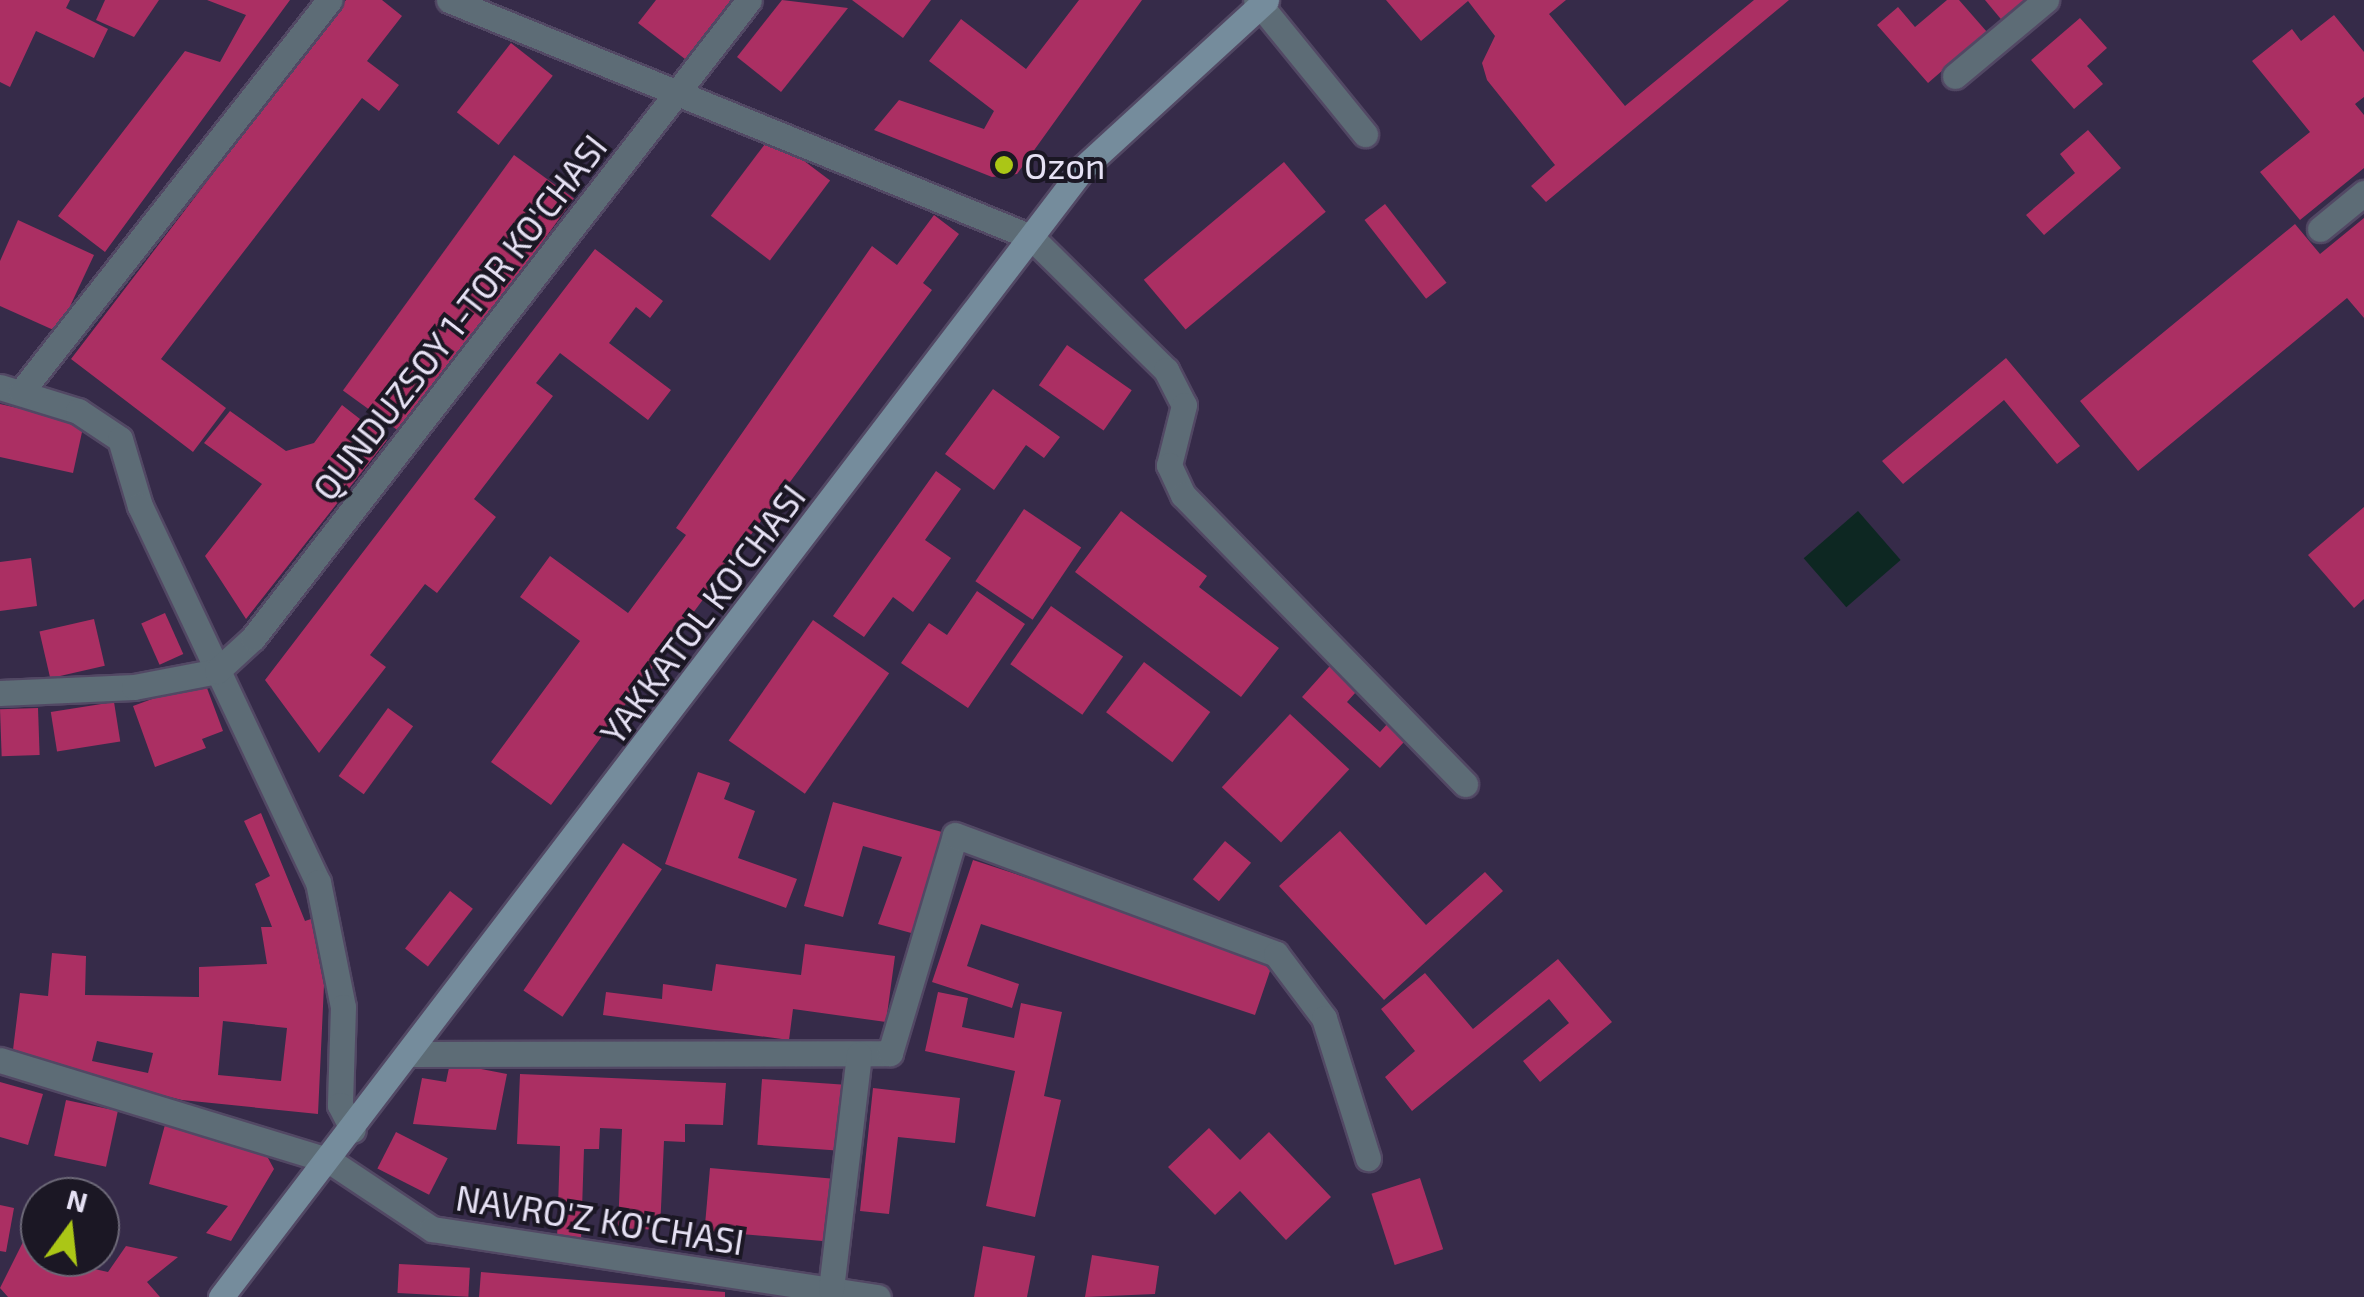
<!DOCTYPE html>
<style>
body{margin:0}
#map{position:relative;width:2364px;height:1297px;overflow:hidden;background:#362b49;font-family:"Exo 2",sans-serif}
div>[style]{position:absolute}
.water>*{inset:0;background:#0d2722;transform-origin:0 0}
.building>*{inset:0;background:#ab2f63;transform-origin:0 0}
.roads{filter:drop-shadow(2px 0 #524864) drop-shadow(-2px 0 #524864) drop-shadow(0 2px #524864) drop-shadow(0 -2px #524864)}
.street>*{height:25px;margin:-12.5px;padding:0 12.5px;transform-origin:12.5px;border-radius:12.5px;background:#5d6c76}
.secondary>*{height:25px;margin:-12.5px;padding:0 12.5px;transform-origin:12.5px;border-radius:12.5px;background:#758c9c}
.dots>*{width:28px;height:28px;translate:-50% -50%;box-sizing:border-box;border:5px solid #1b1724;border-radius:50%}
span{translate:-50% -50%;white-space:nowrap;text-align:center;line-height:1.15;-webkit-text-stroke:8px #1b1724;paint-order:stroke}
.poi-label{font-size:35px;color:#e6e1f4}
.left{translate:0 -50%;text-align:left}
.street-label{font-size:35px;color:#e6e1f4}
.north{position:absolute;left:20px;top:1177px;width:100px;height:100px;box-sizing:border-box;background:#1b1724;border:2px solid #6c6877;border-radius:50%;rotate:15deg;font-size:28px;font-weight:700;line-height:40px;text-align:center;color:#e6e1f4}
.north::after{content:'';display:block;margin:auto;width:35px;height:45px;background:#abc616;clip-path:polygon(50% 0,100% 100%,50% 72%,0 100%)}
</style>
<div id="map">
<div class="water">
<div style="left:1858px;top:511px;width:65px;height:72px;rotate:49deg"></div>
</div>
<div class="building">
<div style="clip-path:polygon(0 0,70px 0,66px 8px,108px 29px,94px 58px,36px 31px,10px 87px,0 82px)"></div>
<div style="clip-path:polygon(105px 0,159px 0,134px 37px,96px 20px)"></div>
<div style="clip-path:polygon(207px 0,290px 0,105px 252px,58px 216px,185px 51px,220px 62px,246px 15px)"></div>
<div style="clip-path:polygon(346px 0,382px 0,402px 16px,367px 61px,399px 85px,379px 111px,362px 98px,161px 359px,226px 408px,193px 452px,71px 359px)"></div>
<div style="clip-path:polygon(656px 0,731px 0,685px 59px,638px 23px)"></div>
<div style="clip-path:polygon(782px 0,848px 8px,781px 92px,737px 57px)"></div>
<div style="clip-path:polygon(852px 0,931px 0,903px 38px)"></div>
<div style="clip-path:polygon(1079px 0,1142px 0,1017px 174px,992px 177px,874px 130px,899px 100px,984px 129px,994px 111px,929px 61px,961px 19px,1026px 69px)"></div>
<div style="clip-path:polygon(1386px 0,1566px 0,1549px 14px,1625px 106px,1754px 0,1789px 0,1546px 202px,1531px 186px,1555px 165px,1487px 80px,1482px 63px,1495px 36px,1468px 1px,1421px 41px)"></div>
<div style="clip-path:polygon(1947px 0,1959px 0,1987px 32px,1928px 83px,1877px 25px,1898px 7px,1915px 27px)"></div>
<div style="clip-path:polygon(1985px 0,2032px 0,2005px 24px)"></div>
<div style="clip-path:polygon(2334px 15px,2364px 52px,2364px 97px,2355px 104px,2364px 115px,2364px 168px,2300px 220px,2260px 172px,2310px 132px,2252px 61px,2292px 29px,2301px 41px)"></div>
<div style="clip-path:polygon(2080px 18px,2107px 48px,2087px 66px,2103px 84px,2074px 109px,2031px 60px)"></div>
<div style="left:511px;top:43px;width:53px;height:88px;rotate:38deg"></div>
<div style="clip-path:polygon(2088px 130px,2121px 168px,2044px 235px,2026px 215px,2075px 173px,2060px 154px)"></div>
<div style="left:771px;top:136px;width:74px;height:100px;rotate:37deg"></div>
<div style="left:514px;top:155px;width:74px;height:291px;rotate:36deg"></div>
<div style="left:1284px;top:162px;width:65px;height:183px;rotate:50deg"></div>
<div style="left:1385px;top:204px;width:100px;height:26px;rotate:52deg"></div>
<div style="clip-path:polygon(934px 215px,959px 234px,923px 283px,932px 290px,551px 805px,491px 762px,580px 641px,520px 597px,550px 556px,628px 613px,686px 535px,676px 528px,872px 246px,897px 265px)"></div>
<div style="clip-path:polygon(2364px 218px,2364px 318px,2347px 298px,2138px 471px,2080px 401px,2295px 224px,2320px 254px)"></div>
<div style="clip-path:polygon(18px 220px,94px 255px,58px 332px,0 306px,0 261px)"></div>
<div style="clip-path:polygon(595px 249px,663px 301px,650px 318px,636px 307px,609px 343px,671px 390px,648px 420px,560px 353px,536px 383px,553px 396px,474px 499px,496px 517px,437px 593px,425px 584px,370px 655px,386px 667px,319px 753px,265px 680px)"></div>
<div style="left:1067px;top:345px;width:79px;height:49px;rotate:35deg"></div>
<div style="clip-path:polygon(2006px 358px,2080px 446px,2057px 464px,2004px 400px,1903px 484px,1882px 461px)"></div>
<div style="clip-path:polygon(993px 389px,1060px 437px,1044px 458px,1026px 445px,994px 490px,945px 454px)"></div>
<div style="clip-path:polygon(0 404px,84px 423px,73px 473px,0 457px)"></div>
<div style="clip-path:polygon(342px 405px,387px 440px,246px 619px,205px 556px,262px 484px,204px 443px,230px 411px,286px 451px,314px 443px)"></div>
<div style="clip-path:polygon(936px 471px,961px 489px,925px 540px,951px 558px,913px 612px,893px 597px,864px 637px,833px 616px)"></div>
<div style="clip-path:polygon(2364px 507px,2364px 599px,2354px 608px,2308px 555px)"></div>
<div style="left:1024px;top:509px;width:69px;height:87px;rotate:34deg"></div>
<div style="clip-path:polygon(1121px 511px,1207px 576px,1199px 587px,1279px 648px,1241px 697px,1075px 572px)"></div>
<div style="clip-path:polygon(31px 558px,37px 606px,0 611px,0 562px)"></div>
<div style="clip-path:polygon(977px 591px,1025px 624px,968px 708px,901px 663px,929px 623px,947px 635px)"></div>
<div style="left:1051px;top:606px;width:88px;height:71px;rotate:35deg"></div>
<div style="left:165px;top:613px;width:45px;height:26px;rotate:66deg"></div>
<div style="left:94px;top:619px;width:48px;height:56px;rotate:77deg"></div>
<div style="left:813px;top:620px;width:93px;height:147px;rotate:35deg"></div>
<div style="clip-path:polygon(1337px 658px,1364px 683px,1347px 702px,1380px 732px,1397px 713px,1415px 730px,1380px 768px,1302px 697px)"></div>
<div style="left:1144px;top:662px;width:83px;height:63px;rotate:37deg"></div>
<div style="clip-path:polygon(204px 680px,223px 731px,202px 739px,206px 748px,155px 767px,133px 706px)"></div>
<div style="left:114px;top:702px;width:40px;height:64px;rotate:81deg"></div>
<div style="left:38px;top:708px;width:47px;height:38px;rotate:88deg"></div>
<div style="left:388px;top:708px;width:31px;height:84px;rotate:36deg"></div>
<div style="left:1290px;top:714px;width:81px;height:100px;rotate:43deg"></div>
<div style="clip-path:polygon(698px 772px,730px 783px,724px 799px,755px 811px,738px 858px,797px 879px,786px 908px,665px 864px)"></div>
<div style="clip-path:polygon(833px 802px,942px 832px,915px 934px,878px 924px,902px 857px,863px 846px,843px 917px,804px 906px)"></div>
<div style="clip-path:polygon(evenodd,261px 813px,305px 921px,311px 919px,324px 985px,318px 1114px,182px 1100px,12px 1058px,20px 993px,48px 996px,52px 953px,86px 956px,85px 995px,199px 997px,199px 967px,267px 964px,261px 927px,272px 927px,255px 884px,270px 876px,244px 821px,261px 813px,223px 1021px,287px 1028px,281px 1081px,218px 1075px,223px 1021px,261px 813px,97px 1041px,153px 1053px,148px 1073px,92px 1061px,97px 1041px)"></div>
<div style="clip-path:polygon(1340px 831px,1426px 925px,1485px 872px,1503px 891px,1384px 1000px,1279px 886px)"></div>
<div style="left:1225px;top:841px;width:34px;height:50px;rotate:40deg"></div>
<div style="left:623px;top:843px;width:47px;height:178px;rotate:34deg"></div>
<div style="clip-path:polygon(973px 860px,1274px 959px,1255px 1015px,981px 924px,967px 966px,1019px 984px,1012px 1008px,932px 982px)"></div>
<div style="left:450px;top:891px;width:29px;height:73px;rotate:38deg"></div>
<div style="clip-path:polygon(805px 944px,895px 956px,886px 1022px,793px 1009px,789px 1040px,603px 1015px,606px 992px,662px 999px,663px 984px,712px 991px,716px 964px,801px 975px)"></div>
<div style="clip-path:polygon(1558px 959px,1612px 1022px,1540px 1082px,1523px 1061px,1569px 1023px,1549px 999px,1412px 1111px,1385px 1077px,1415px 1051px,1381px 1009px,1425px 973px,1473px 1029px)"></div>
<div style="clip-path:polygon(938px 992px,968px 998px,962px 1027px,1014px 1038px,1021px 1003px,1062px 1012px,1044px 1096px,1061px 1100px,1035px 1217px,986px 1206px,1015px 1071px,925px 1051px)"></div>
<div style="clip-path:polygon(450px 1063px,507px 1074px,496px 1130px,413px 1124px,422px 1078px,446px 1082px)"></div>
<div style="clip-path:polygon(520px 1074px,726px 1083px,723px 1125px,685px 1124px,685px 1142px,664px 1141px,660px 1230px,618px 1228px,622px 1129px,600px 1128px,599px 1149px,584px 1149px,581px 1240px,557px 1239px,560px 1146px,517px 1144px)"></div>
<div style="left:762px;top:1079px;width:83px;height:66px;rotate:4deg"></div>
<div style="clip-path:polygon(0 1082px,43px 1094px,28px 1145px,0 1137px)"></div>
<div style="clip-path:polygon(873px 1088px,960px 1098px,955px 1143px,898px 1137px,889px 1214px,860px 1211px)"></div>
<div style="left:66px;top:1100px;width:53px;height:57px;rotate:12deg"></div>
<div style="clip-path:polygon(166px 1121px,262px 1147px,274px 1169px,231px 1241px,206px 1233px,228px 1206px,149px 1184px)"></div>
<div style="clip-path:polygon(1209px 1128px,1240px 1160px,1269px 1132px,1331px 1197px,1286px 1240px,1240px 1191px,1215px 1215px,1168px 1167px)"></div>
<div style="left:396px;top:1132px;width:58px;height:41px;rotate:27deg"></div>
<div style="left:710px;top:1168px;width:127px;height:63px;rotate:5deg"></div>
<div style="left:1420px;top:1178px;width:75px;height:51px;rotate:72deg"></div>
<div style="clip-path:polygon(0 1205px,14px 1208px,6px 1252px,0 1251px)"></div>
<div style="clip-path:polygon(23px 1242px,40px 1257px,108px 1272px,126px 1246px,178px 1257px,147px 1282px,160px 1297px,8px 1297px,0 1288px)"></div>
<div style="clip-path:polygon(983px 1246px,1035px 1256px,1027px 1297px,974px 1297px)"></div>
<div style="clip-path:polygon(1092px 1255px,1159px 1266px,1155px 1294px,1085px 1297px)"></div>
<div style="left:399px;top:1264px;width:71px;height:29px;rotate:3deg"></div>
<div style="clip-path:polygon(481px 1272px,725px 1292px,725px 1297px,479px 1297px)"></div>
</div>
<div class="roads">
<div class="street">
<div style="left:449px;top:0;width:628px;rotate:22.16deg"></div>
<div style="left:1031px;top:237px;width:190px;rotate:44.6deg"></div>
<div style="left:1166px;top:370px;width:39px;rotate:63deg"></div>
<div style="left:1184px;top:405px;width:62px;rotate:104deg"></div>
<div style="left:1169px;top:465px;width:33px;rotate:65deg"></div>
<div style="left:1183px;top:495px;width:404px;rotate:45.7deg"></div>
<div style="left:1256px;top:0;width:173px;rotate:50.9deg"></div>
<div style="left:1955px;top:76px;width:119px;rotate:-39.9deg"></div>
<div style="left:2320px;top:229px;width:57px;rotate:-39.3deg"></div>
<div style="left:0;top:387px;width:82px;rotate:17.1deg"></div>
<div style="left:78px;top:411px;width:50px;rotate:33.7deg"></div>
<div style="left:120px;top:439px;width:70px;rotate:73.4deg"></div>
<div style="left:140px;top:506px;width:416px;rotate:64.7deg"></div>
<div style="left:318px;top:882px;width:127px;rotate:78.7deg"></div>
<div style="left:343px;top:1007px;width:98px;rotate:91.8deg"></div>
<div style="left:340px;top:1105px;width:28px;rotate:63deg"></div>
<div style="left:21px;top:392px;width:499px;rotate:-51.8deg"></div>
<div style="left:0;top:693px;width:134px;rotate:-2.6deg"></div>
<div style="left:134px;top:687px;width:85px;rotate:-10.9deg"></div>
<div style="left:217px;top:671px;width:49px;rotate:-42.5deg"></div>
<div style="left:253px;top:638px;width:808px;rotate:-52.14deg"></div>
<div style="left:415px;top:1054px;width:475px;rotate:-0.1deg"></div>
<div style="left:890px;top:1053px;width:227px;rotate:-73.4deg"></div>
<div style="left:955px;top:835px;width:342px;rotate:20.3deg"></div>
<div style="left:1276px;top:954px;width:80px;rotate:53.1deg"></div>
<div style="left:1324px;top:1018px;width:147px;rotate:72.6deg"></div>
<div style="left:0;top:1060px;width:345px;rotate:17deg"></div>
<div style="left:330px;top:1161px;width:123px;rotate:33.7deg"></div>
<div style="left:432px;top:1229px;width:451px;rotate:8.7deg"></div>
<div style="left:831px;top:1289px;width:236px;rotate:-83.2deg"></div>
</div>
<div class="secondary">
<div style="left:221px;top:1297px;width:1422px;rotate:-52.63deg"></div>
<div style="left:1084px;top:167px;width:247px;rotate:-42.5deg"></div>
</div>
</div>
<div class="dots">
<div style="left:1004px;top:165px;background:#abc616"></div>
</div>
<div class="poi-label">
<span class="left" style="left:1024px;top:165px">Ozon</span>
</div>
<div class="street-label">
<span style="left:459px;top:317px;rotate:-52deg">QUNDUZSOY 1-TOR KO'CHASI</span>
<span style="left:702px;top:614px;rotate:-53deg">YAKKATOL KO'CHASI</span>
<span style="left:600px;top:1219px;rotate:9deg">NAVRO'Z KO'CHASI</span>
</div>
<div class="north">N</div>
</div>
